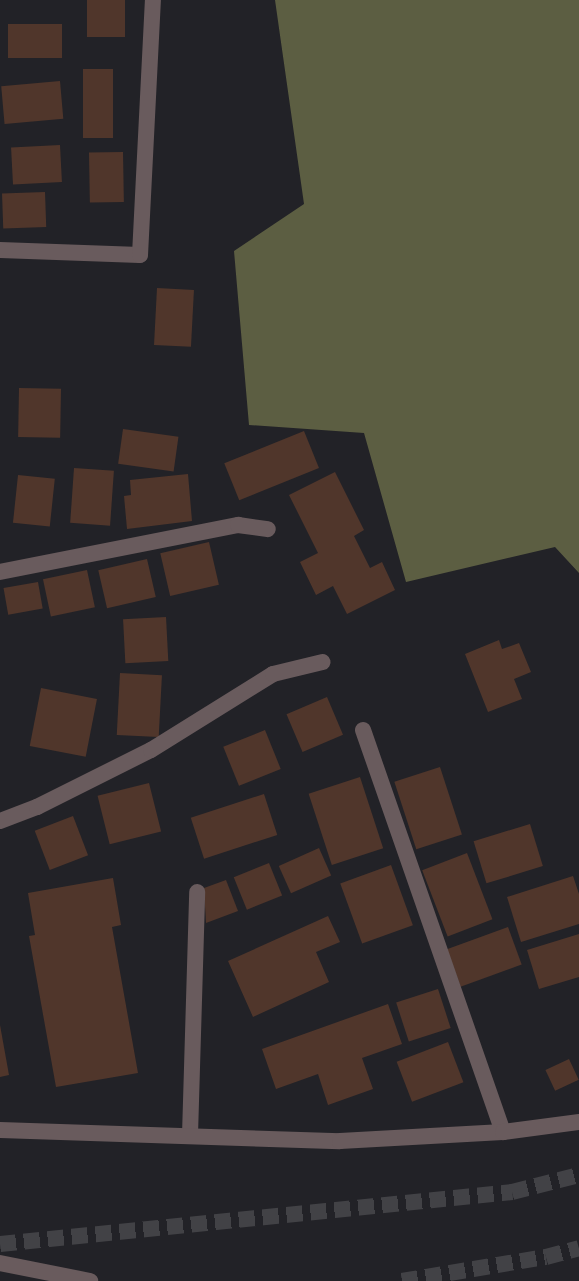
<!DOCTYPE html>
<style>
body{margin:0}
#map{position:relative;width:579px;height:1281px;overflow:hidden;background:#222227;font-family:Figtree,sans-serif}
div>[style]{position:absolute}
.forest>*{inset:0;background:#5c5e42}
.building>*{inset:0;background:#50362b;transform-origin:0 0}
.trunk-tunnel>*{height:16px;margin-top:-8px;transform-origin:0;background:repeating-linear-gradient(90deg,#424246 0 16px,transparent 0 24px)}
.minor>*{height:16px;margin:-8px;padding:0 8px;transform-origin:8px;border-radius:8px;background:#695b5d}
.tertiary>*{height:16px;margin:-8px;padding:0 8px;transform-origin:8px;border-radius:8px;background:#695b5d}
span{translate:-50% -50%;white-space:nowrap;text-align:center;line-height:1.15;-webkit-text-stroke:6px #222227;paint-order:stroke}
</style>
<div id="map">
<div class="forest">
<div style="clip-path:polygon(275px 0,579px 0,579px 573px,555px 547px,406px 582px,364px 433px,249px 425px,234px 251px,304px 204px)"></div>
</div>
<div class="building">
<div style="left:87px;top:0;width:38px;height:37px"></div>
<div style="left:8px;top:24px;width:54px;height:34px"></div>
<div style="left:83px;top:69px;width:30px;height:69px"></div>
<div style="left:60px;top:81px;width:38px;height:59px;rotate:85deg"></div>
<div style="left:60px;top:145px;width:37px;height:49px;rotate:87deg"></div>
<div style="left:123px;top:152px;width:50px;height:34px;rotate:89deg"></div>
<div style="left:45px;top:192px;width:35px;height:43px;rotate:88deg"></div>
<div style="left:157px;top:288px;width:37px;height:57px;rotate:3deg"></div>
<div style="left:19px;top:388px;width:42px;height:49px;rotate:1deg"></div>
<div style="left:123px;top:429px;width:56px;height:35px;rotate:8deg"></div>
<div style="left:304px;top:431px;width:40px;height:86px;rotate:68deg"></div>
<div style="left:74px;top:468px;width:40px;height:55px;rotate:4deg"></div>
<div style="clip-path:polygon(335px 472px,364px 530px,354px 536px,370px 568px,382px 562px,395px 590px,347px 614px,333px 586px,316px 595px,300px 562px,318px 553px,289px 495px)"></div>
<div style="clip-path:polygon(188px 474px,192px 521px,127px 529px,124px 496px,131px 495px,130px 480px)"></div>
<div style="left:18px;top:475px;width:37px;height:48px;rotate:6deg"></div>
<div style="left:209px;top:542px;width:44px;height:50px;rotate:77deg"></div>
<div style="left:147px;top:559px;width:39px;height:50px;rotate:77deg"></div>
<div style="left:87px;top:570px;width:38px;height:45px;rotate:78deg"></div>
<div style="left:38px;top:582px;width:27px;height:35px;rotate:80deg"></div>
<div style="left:166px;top:617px;width:44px;height:43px;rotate:87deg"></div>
<div style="clip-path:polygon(499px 640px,502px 649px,519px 643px,531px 672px,514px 679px,522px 699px,488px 712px,465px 654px)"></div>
<div style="left:120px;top:673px;width:42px;height:62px;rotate:3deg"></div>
<div style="left:41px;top:688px;width:57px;height:59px;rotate:11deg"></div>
<div style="left:327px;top:697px;width:41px;height:44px;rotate:67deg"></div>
<div style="left:265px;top:730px;width:42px;height:45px;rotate:68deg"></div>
<div style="left:440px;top:767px;width:71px;height:48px;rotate:72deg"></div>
<div style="left:360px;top:777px;width:75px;height:54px;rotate:72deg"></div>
<div style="left:149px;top:783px;width:50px;height:53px;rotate:76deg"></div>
<div style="left:264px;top:794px;width:43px;height:77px;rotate:72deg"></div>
<div style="left:73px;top:816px;width:42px;height:41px;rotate:69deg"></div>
<div style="left:530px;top:824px;width:44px;height:59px;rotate:73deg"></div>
<div style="left:319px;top:848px;width:30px;height:44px;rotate:66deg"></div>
<div style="left:467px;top:853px;width:71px;height:48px;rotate:69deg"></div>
<div style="left:269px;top:863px;width:35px;height:38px;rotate:68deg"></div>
<div style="left:391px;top:865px;width:64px;height:54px;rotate:70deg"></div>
<div style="clip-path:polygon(573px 876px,579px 894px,579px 924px,521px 942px,507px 897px)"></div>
<div style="clip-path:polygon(113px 878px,121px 925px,112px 927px,138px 1073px,56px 1087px,29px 936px,35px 935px,28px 893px)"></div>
<div style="clip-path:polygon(226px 880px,238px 911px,206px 923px,204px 888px)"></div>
<div style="clip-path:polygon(328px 916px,340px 942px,316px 952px,329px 982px,253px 1017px,228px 961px)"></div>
<div style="left:508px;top:927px;width:40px;height:65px;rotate:70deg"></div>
<div style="clip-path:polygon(579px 934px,579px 977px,539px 989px,527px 950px)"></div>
<div style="left:438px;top:989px;width:41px;height:44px;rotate:72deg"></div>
<div style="clip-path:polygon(388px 1004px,402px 1044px,362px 1058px,373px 1089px,328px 1105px,318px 1074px,276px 1089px,262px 1049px)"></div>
<div style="clip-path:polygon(0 1025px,9px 1075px,0 1077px)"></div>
<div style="left:448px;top:1042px;width:43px;height:55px;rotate:69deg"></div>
<div style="left:569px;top:1059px;width:23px;height:26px;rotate:65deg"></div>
</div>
<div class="trunk-tunnel">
<div style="left:0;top:1244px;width:515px;rotate:-5.8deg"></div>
<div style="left:512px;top:1192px;width:69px;rotate:-14.2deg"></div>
<div style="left:402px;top:1281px;width:146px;rotate:-9.5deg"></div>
<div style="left:546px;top:1257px;width:34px;rotate:-15deg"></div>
</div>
<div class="minor">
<div style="left:0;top:250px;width:140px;rotate:2deg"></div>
<div style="left:140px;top:255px;width:255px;rotate:-87.1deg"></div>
<div style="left:0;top:572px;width:243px;rotate:-11.2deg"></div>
<div style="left:238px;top:525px;width:30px;rotate:8deg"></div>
<div style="left:363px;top:730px;width:426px;rotate:70.8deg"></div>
<div style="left:0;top:821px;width:40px;rotate:-21deg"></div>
<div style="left:37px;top:807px;width:127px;rotate:-26.6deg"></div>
<div style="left:151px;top:750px;width:144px;rotate:-31.9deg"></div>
<div style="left:273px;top:674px;width:51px;rotate:-13.5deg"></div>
<div style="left:190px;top:1135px;width:243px;rotate:-88.3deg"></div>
<div style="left:0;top:1263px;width:92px;rotate:11.3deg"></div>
</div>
<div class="tertiary">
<div style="left:0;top:1130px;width:340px;rotate:1.9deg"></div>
<div style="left:340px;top:1141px;width:163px;rotate:-3.2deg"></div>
<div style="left:503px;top:1132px;width:77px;rotate:-7.5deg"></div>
</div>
</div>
